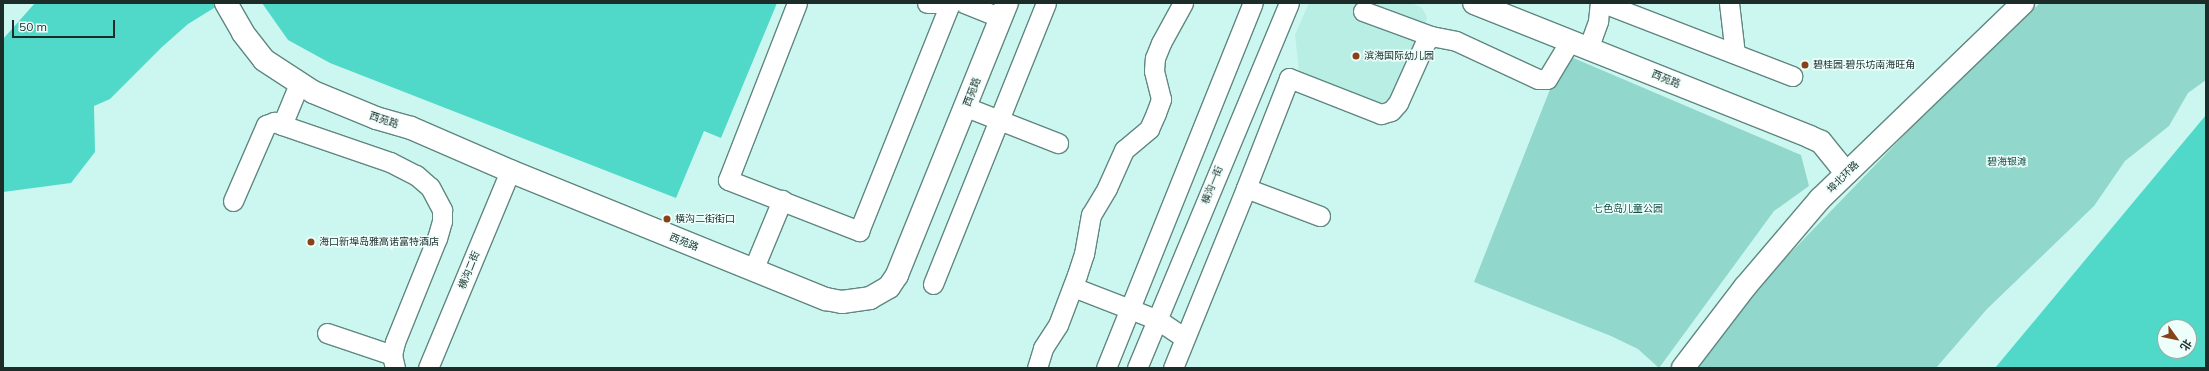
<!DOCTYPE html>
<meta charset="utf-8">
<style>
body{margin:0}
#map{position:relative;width:2209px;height:371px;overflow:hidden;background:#ccf7f0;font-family:Mulish,"Noto Sans SC",sans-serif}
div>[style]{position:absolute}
.built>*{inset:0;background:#b9eee5}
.green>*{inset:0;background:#91d7cc}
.water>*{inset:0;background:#50d9c8}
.roads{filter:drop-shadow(1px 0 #608781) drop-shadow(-1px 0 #608781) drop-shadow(0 1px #608781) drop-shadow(0 -1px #608781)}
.minor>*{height:19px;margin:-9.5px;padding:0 9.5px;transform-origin:9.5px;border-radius:9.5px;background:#fff}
.major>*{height:22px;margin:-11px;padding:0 11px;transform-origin:11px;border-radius:11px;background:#fff}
.dots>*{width:11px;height:11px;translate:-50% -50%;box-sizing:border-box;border:2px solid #edfefb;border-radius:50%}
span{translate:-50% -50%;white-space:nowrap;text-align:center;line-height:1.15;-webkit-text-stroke:3px #edfefb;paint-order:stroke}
.poi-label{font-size:10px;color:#1b2c29}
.left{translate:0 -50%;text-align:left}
.street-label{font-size:10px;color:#1b2c29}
.park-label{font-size:10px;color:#155048}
.frame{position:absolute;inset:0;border:4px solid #1b2c29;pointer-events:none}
.north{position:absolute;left:2157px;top:319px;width:40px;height:40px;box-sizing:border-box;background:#edfefb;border:1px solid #99aaa7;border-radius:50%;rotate:123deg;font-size:11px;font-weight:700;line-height:16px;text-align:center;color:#1b2c29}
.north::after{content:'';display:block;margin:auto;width:14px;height:18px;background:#874218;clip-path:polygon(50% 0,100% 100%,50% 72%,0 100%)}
.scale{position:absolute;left:12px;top:20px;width:103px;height:18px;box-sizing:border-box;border:2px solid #1b2c29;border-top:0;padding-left:5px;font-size:12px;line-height:14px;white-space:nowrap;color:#1b2c29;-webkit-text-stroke:3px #edfefb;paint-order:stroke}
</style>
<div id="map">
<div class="built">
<div style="clip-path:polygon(1309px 3px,1412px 3px,1422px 8px,1427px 17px,1425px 29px,1397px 98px,1384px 107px,1308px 78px,1299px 71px,1295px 35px)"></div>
</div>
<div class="green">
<div style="clip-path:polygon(2040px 3px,2206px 3px,2206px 80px,2188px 93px,2169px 126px,2125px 161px,2094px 206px,1987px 309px,1936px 368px,1698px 368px,1722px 333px,1773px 271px,1911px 128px)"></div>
<div style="clip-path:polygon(1564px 54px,1801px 155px,1809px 186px,1774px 211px,1659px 368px,1638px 349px,1611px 336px,1474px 282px)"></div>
</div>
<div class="water">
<div style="clip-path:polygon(35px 3px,222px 3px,188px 24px,162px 47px,110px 99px,94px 106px,95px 152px,71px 183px,3px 192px,3px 39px)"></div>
<div style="clip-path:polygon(262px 3px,777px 3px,721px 138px,704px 131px,676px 198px,330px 63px,288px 40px)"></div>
<div style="clip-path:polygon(evenodd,2206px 115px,2206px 368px,1995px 368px,2206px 115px,2165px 327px,2189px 327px,2189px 351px,2165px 351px,2165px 327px)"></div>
</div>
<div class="roads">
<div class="minor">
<div style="left:797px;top:3px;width:190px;rotate:111.3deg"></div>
<div style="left:728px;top:180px;width:141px;rotate:21.3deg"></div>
<div style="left:859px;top:231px;width:245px;rotate:-68.2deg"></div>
<div style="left:927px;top:3px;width:12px"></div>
<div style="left:964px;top:3px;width:40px;rotate:22deg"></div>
<div style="left:1603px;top:3px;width:203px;rotate:21.1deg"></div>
<div style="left:1729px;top:3px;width:51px;rotate:83.3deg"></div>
<div style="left:1363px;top:11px;width:72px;rotate:20.2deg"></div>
<div style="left:1588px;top:49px;width:30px;rotate:-70deg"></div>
<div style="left:1598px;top:21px;width:18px;rotate:-84deg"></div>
<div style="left:299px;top:84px;width:44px;rotate:112.5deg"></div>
<div style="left:282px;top:125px;width:114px;rotate:18.9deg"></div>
<div style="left:390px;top:162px;width:29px;rotate:27deg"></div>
<div style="left:416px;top:175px;width:18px;rotate:41deg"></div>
<div style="left:430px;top:187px;width:26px;rotate:62deg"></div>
<div style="left:442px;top:210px;width:11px;rotate:90deg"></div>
<div style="left:442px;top:221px;width:18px;rotate:106deg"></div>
<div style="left:437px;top:238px;width:112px;rotate:112deg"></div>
<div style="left:395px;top:342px;width:13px;rotate:103deg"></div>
<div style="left:392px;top:355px;width:13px;rotate:77deg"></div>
<div style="left:966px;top:107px;width:99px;rotate:21.4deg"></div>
<div style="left:233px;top:201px;width:83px;rotate:-66.5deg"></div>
<div style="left:266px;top:125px;width:9px;rotate:-21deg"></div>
<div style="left:274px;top:122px;width:9px;rotate:21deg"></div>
<div style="left:1320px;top:216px;width:79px;rotate:-159.3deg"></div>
<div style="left:1246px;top:188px;width:118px;rotate:-68.6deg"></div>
<div style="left:1289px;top:78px;width:99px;rotate:21.4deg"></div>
<div style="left:1381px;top:114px;width:10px;rotate:-17deg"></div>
<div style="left:1391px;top:111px;width:11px;rotate:-49deg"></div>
<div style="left:1398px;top:103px;width:66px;rotate:-65.8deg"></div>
<div style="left:1425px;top:43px;width:9px;rotate:-49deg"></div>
<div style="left:1431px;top:36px;width:25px;rotate:11deg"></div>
<div style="left:1456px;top:41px;width:90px;rotate:24.9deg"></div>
<div style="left:1538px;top:79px;width:9px"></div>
<div style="left:1547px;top:79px;width:44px;rotate:-58.8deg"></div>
<div style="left:753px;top:270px;width:76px;rotate:-67.5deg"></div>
<div style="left:933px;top:284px;width:303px;rotate:-68.1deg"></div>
<div style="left:1073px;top:287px;width:91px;rotate:21.2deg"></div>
<div style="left:1158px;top:320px;width:32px;rotate:34deg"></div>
<div style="left:327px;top:333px;width:69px;rotate:18.7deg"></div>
<div style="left:428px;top:368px;width:213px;rotate:-67.4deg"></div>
<div style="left:1037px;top:368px;width:21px;rotate:-73deg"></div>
<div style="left:1043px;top:348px;width:27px;rotate:-57deg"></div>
<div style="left:1058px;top:325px;width:53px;rotate:-69.2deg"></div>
<div style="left:1077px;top:275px;width:22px;rotate:-72deg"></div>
<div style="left:1084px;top:254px;width:40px;rotate:-80deg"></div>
<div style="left:1091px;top:215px;width:31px;rotate:-59deg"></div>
<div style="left:1107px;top:188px;width:42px;rotate:-65.9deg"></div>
<div style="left:1124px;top:150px;width:33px;rotate:-40deg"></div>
<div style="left:1149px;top:129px;width:17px;rotate:-66deg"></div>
<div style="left:1156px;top:113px;width:15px;rotate:-70deg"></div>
<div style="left:1161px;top:99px;width:29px;rotate:-104deg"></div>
<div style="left:1154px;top:71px;width:13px;rotate:-86deg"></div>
<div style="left:1155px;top:58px;width:16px;rotate:-68deg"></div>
<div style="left:1161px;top:43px;width:46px;rotate:-61.2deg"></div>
<div style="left:1106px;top:368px;width:393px;rotate:-68.1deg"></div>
<div style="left:1137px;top:368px;width:395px;rotate:-67.4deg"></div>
<div style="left:1173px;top:368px;width:194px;rotate:-67.9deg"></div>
</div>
<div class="major">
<div style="left:226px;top:3px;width:34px;rotate:60deg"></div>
<div style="left:243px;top:33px;width:34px;rotate:52deg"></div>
<div style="left:264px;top:60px;width:59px;rotate:33.1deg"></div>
<div style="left:313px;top:92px;width:68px;rotate:22.4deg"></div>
<div style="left:376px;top:118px;width:36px;rotate:16deg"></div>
<div style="left:411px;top:128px;width:108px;rotate:23.5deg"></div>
<div style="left:510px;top:171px;width:341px;rotate:22.1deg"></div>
<div style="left:826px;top:299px;width:16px;rotate:11deg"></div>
<div style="left:842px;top:302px;width:28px;rotate:-8deg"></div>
<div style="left:870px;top:298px;width:22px;rotate:-30deg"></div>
<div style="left:889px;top:287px;width:14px;rotate:-56deg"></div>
<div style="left:897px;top:275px;width:293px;rotate:-68deg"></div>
<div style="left:1474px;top:3px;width:362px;rotate:21.7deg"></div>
<div style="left:1810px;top:137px;width:12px;rotate:24deg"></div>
<div style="left:1821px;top:142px;width:40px;rotate:51deg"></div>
<div style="left:1683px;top:368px;width:102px;rotate:-52.6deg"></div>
<div style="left:1745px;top:287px;width:116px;rotate:-49.6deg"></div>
<div style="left:1820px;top:199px;width:282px;rotate:-44deg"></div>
</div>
</div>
<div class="dots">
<div style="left:1356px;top:56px;background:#874218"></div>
<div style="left:1805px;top:65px;background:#874218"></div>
<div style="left:667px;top:219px;background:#874218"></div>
<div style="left:311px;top:242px;background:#874218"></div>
</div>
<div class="poi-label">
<span class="left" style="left:1364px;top:56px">滨海国际幼儿园</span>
<span class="left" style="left:1813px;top:65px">碧桂园·碧乐坊南海旺角</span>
<span class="left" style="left:675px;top:219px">横沟二街街口</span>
<span class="left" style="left:319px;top:242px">海口新埠岛雅高诺富特酒店</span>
</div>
<div class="street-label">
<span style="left:1666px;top:79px;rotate:22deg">西苑路</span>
<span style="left:972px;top:92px;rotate:-69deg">西苑路</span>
<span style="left:384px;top:120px;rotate:18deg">西苑路</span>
<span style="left:1843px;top:177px;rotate:-45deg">埠北环路</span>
<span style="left:1212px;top:185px;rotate:-68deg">横沟一街</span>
<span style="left:684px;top:242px;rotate:22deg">西苑路</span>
<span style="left:469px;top:270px;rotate:-68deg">横沟二街</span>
</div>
<div class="park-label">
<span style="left:2007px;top:162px">碧海银滩</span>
<span style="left:1628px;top:209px">七色岛儿童公园</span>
</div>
<div class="frame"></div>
<div class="north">北</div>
<div class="scale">50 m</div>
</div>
